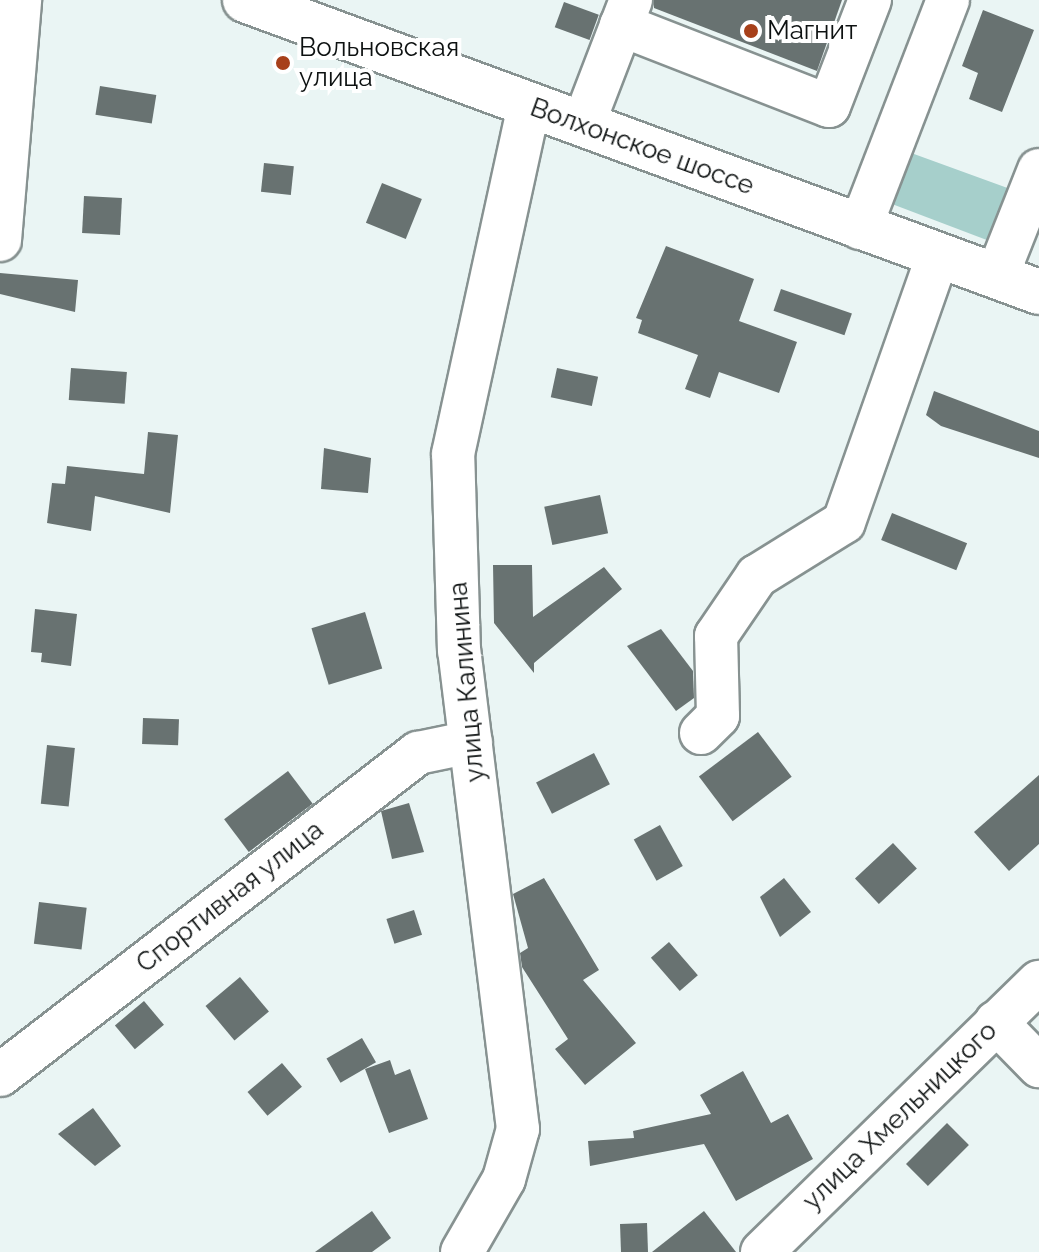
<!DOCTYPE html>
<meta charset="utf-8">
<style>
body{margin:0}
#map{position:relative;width:1039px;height:1252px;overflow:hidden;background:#eaf5f4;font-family:Raleway,sans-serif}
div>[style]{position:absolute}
.green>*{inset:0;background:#a6cfcb}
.building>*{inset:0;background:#687271;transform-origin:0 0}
.roads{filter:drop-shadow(2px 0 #879291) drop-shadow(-2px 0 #879291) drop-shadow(0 2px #879291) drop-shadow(0 -2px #879291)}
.minor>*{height:42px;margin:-21px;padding:0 21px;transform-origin:21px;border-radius:21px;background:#fff}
.major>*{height:44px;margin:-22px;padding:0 22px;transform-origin:22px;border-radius:22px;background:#fff}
.dots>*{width:22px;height:22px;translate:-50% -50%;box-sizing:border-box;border:4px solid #fff;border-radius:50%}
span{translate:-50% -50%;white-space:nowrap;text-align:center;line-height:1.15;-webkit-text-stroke:8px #fff;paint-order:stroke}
.poi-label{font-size:26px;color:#0d1111}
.left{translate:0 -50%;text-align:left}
.street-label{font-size:26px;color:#0d1111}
</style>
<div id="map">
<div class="green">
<div style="clip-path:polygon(903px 150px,1013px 190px,992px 242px,892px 204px,888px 191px)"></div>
</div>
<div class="building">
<div style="clip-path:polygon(654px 0,842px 0,817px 71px,654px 8px)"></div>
<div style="left:564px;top:2px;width:37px;height:27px;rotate:20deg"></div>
<div style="clip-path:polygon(983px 10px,1034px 30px,1002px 112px,969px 99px,978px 73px,962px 66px)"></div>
<div style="left:100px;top:86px;width:57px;height:29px;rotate:9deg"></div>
<div style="left:264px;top:163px;width:30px;height:29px;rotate:6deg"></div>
<div style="left:382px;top:183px;width:43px;height:43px;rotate:22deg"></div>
<div style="left:84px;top:196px;width:38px;height:37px;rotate:3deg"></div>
<div style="clip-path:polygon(666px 246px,754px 279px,739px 321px,797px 342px,779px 393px,719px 372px,710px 398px,685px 389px,698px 355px,638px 333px,642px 320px,636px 318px)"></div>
<div style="clip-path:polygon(0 273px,78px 280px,75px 312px,0 294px)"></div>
<div style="left:781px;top:289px;width:75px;height:23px;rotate:19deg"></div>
<div style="left:71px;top:368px;width:56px;height:32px;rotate:4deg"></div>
<div style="left:557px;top:368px;width:42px;height:30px;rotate:12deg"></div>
<div style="clip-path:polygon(934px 391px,1039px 431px,1039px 458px,941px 426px,926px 415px)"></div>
<div style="clip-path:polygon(148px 432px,178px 435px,170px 513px,95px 496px,91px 531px,47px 523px,52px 483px,65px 484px,67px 466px,144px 474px)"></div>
<div style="clip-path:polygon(324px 448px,371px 458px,368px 493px,321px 489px)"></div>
<div style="left:600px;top:495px;width:39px;height:57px;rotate:78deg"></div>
<div style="left:892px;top:513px;width:81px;height:29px;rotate:22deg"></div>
<div style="clip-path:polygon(493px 565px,532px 565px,533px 617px,604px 567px,622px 589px,534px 663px,534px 673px,494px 623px)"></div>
<div style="clip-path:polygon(35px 609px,77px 614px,71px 666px,41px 662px,42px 653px,31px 652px)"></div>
<div style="left:365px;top:612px;width:59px;height:56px;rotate:73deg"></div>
<div style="clip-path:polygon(661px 629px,693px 671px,694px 698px,676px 711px,627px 646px)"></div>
<div style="left:143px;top:718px;width:36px;height:26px;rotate:2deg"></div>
<div style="left:758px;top:732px;width:56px;height:74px;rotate:53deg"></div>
<div style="left:47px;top:745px;width:28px;height:59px;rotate:6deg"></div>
<div style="left:594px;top:753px;width:35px;height:65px;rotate:63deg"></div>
<div style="left:288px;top:771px;width:41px;height:80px;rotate:53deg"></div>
<div style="clip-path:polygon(1039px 775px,1039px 844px,1009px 871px,974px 832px)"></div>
<div style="clip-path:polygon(409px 803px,424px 852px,392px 859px,381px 811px)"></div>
<div style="left:660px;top:825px;width:47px;height:30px;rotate:61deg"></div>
<div style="left:893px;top:843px;width:35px;height:52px;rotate:47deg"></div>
<div style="clip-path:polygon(544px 878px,599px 970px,583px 980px,636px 1043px,585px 1085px,555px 1049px,568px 1039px,522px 967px,520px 953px,528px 948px,513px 894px)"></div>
<div style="clip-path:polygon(784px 878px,811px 912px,780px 937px,760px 897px)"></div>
<div style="left:39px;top:902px;width:48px;height:42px;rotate:7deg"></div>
<div style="left:414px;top:910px;width:26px;height:29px;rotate:72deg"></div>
<div style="left:669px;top:942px;width:44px;height:24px;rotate:49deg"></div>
<div style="left:240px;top:977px;width:45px;height:45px;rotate:50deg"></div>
<div style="left:144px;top:1001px;width:31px;height:38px;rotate:50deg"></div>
<div style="left:362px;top:1038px;width:28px;height:41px;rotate:60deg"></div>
<div style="clip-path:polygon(390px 1060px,395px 1075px,410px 1069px,428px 1119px,389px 1133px,365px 1069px)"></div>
<div style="left:282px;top:1063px;width:31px;height:45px;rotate:50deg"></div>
<div style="clip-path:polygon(743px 1071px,771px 1123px,788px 1114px,813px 1159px,736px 1201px,704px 1144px,590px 1166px,588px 1141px,634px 1138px,633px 1131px,711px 1114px,700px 1095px)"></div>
<div style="clip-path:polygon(93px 1108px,121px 1146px,95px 1166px,58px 1134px)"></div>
<div style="left:947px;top:1123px;width:31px;height:58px;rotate:45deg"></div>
<div style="clip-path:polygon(372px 1211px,391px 1238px,372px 1252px,315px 1252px)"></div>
<div style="clip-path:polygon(704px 1211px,736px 1252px,652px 1252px)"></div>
<div style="left:647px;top:1223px;width:29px;height:27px;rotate:88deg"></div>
</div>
<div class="roads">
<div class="minor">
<div style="left:621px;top:25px;width:223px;rotate:21.3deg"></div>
<div style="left:829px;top:106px;width:114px;rotate:-68.9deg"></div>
<div style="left:583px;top:125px;width:134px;rotate:-69deg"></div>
<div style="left:860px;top:228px;width:244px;rotate:-68.9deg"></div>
<div style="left:0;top:240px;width:241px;rotate:-85.2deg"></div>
<div style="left:997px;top:276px;width:114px;rotate:-68.4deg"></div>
<div style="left:701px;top:733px;width:24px;rotate:-45deg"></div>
<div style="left:718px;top:716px;width:80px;rotate:-91.4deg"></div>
<div style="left:716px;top:636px;width:73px;rotate:-55.7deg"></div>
<div style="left:757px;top:576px;width:102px;rotate:-31.8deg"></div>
<div style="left:844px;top:522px;width:283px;rotate:-70.6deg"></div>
<div style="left:996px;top:1022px;width:62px;rotate:45.7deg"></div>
<div style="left:0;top:1075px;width:528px;rotate:-37.61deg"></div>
<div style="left:418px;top:753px;width:54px;rotate:-11.7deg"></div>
<div style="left:462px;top:1252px;width:84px;rotate:-60.1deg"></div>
<div style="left:504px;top:1179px;width:52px;rotate:-74.4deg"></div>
<div style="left:518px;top:1129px;width:482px;rotate:-97deg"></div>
<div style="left:459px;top:651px;width:197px;rotate:-91.7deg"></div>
<div style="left:453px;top:454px;width:357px;rotate:-77.7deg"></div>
<div style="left:762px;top:1252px;width:387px;rotate:-44.3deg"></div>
</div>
<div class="major">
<div style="left:245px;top:0;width:846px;rotate:20.19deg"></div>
</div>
</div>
<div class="dots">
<div style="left:751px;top:31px;background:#a7401a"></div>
<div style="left:283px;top:63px;background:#a7401a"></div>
</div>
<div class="poi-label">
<span class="left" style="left:767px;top:31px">Магнит</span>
<span class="left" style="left:299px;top:63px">Вольновская<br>улица</span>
</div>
<div class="street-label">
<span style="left:642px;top:147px;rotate:20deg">Волхонское шоссе</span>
<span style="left:467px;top:682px;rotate:-95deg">улица Калинина</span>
<span style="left:230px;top:897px;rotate:-38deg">Спортивная улица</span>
<span style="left:900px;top:1116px;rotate:-44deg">улица Хмельницкого</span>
</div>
</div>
